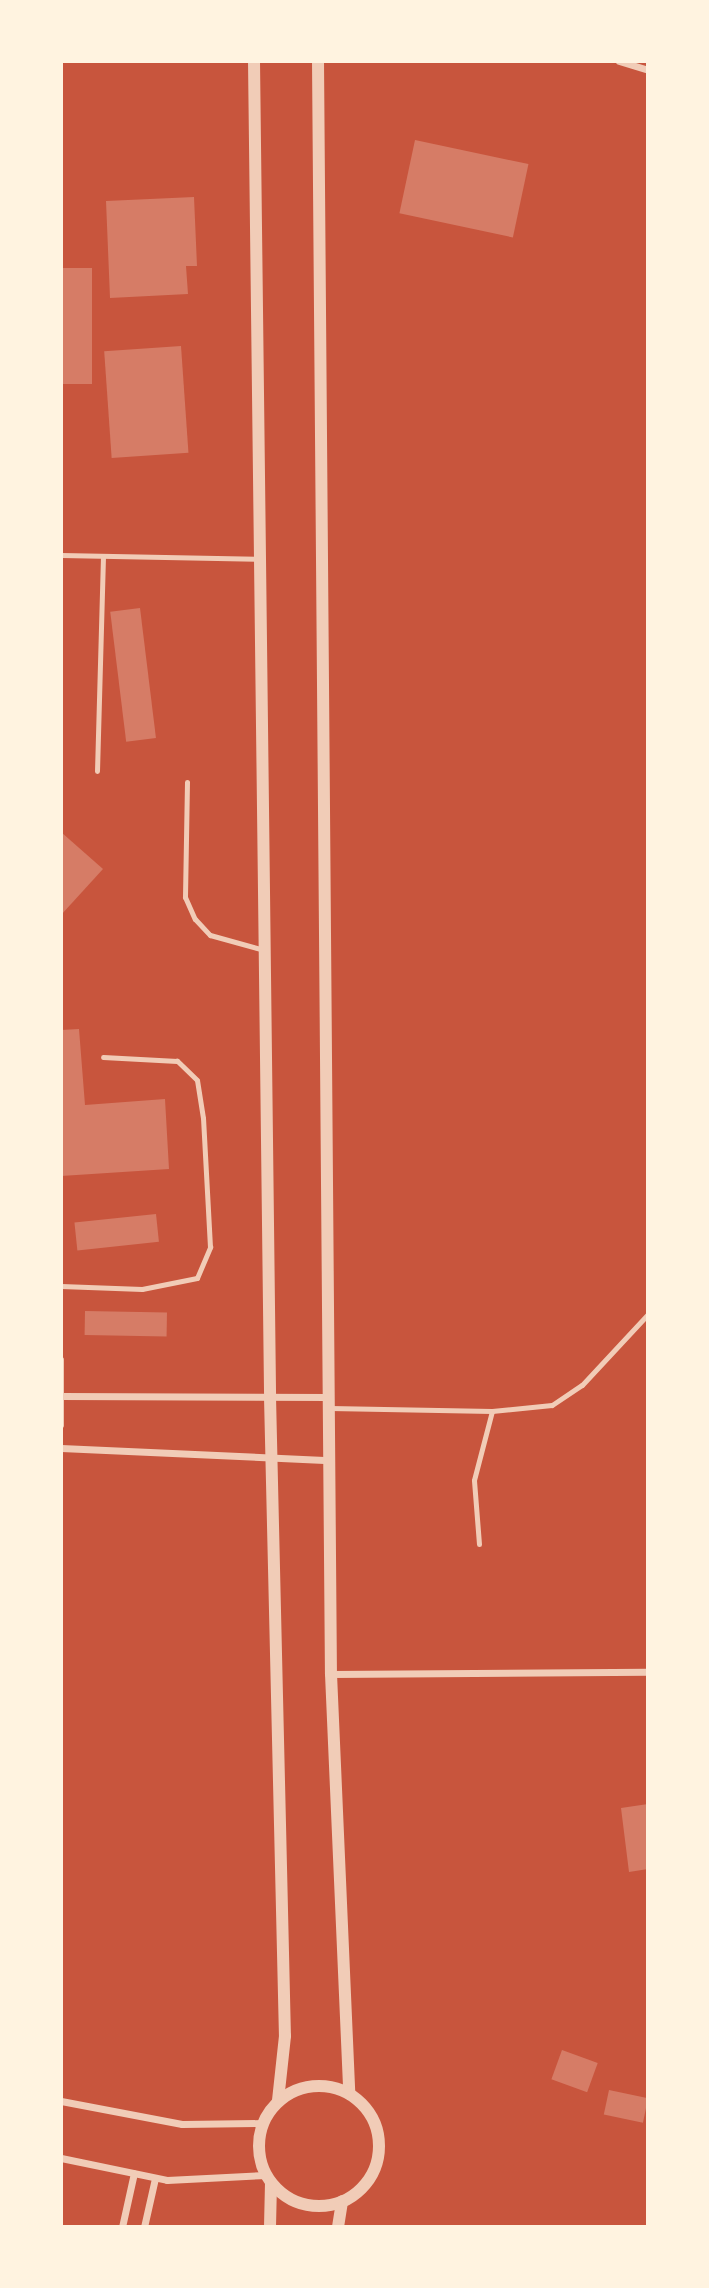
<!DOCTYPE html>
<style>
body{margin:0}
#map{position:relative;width:709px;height:2288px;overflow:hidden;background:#c8553d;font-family:Jost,sans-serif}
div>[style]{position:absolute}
.building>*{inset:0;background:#d67c66;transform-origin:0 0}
.service>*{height:5px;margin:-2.5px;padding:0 2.5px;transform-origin:2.5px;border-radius:2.5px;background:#f1ccb7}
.minor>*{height:7px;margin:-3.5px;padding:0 3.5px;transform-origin:3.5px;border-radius:3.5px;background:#f1ccb7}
.tertiary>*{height:12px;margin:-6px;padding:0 6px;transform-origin:6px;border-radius:6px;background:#f1ccb7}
.tertiary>.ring{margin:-6px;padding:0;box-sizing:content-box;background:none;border:12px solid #f1ccb7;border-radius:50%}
span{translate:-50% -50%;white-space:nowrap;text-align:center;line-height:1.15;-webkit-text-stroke:7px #fff3e0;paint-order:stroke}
.frame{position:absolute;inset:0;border:63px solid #fff3e0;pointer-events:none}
</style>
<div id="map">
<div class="building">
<div style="left:415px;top:140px;width:116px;height:75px;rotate:12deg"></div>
<div style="clip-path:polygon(194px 197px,197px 266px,186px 266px,188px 294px,110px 298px,106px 201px)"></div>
<div style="left:62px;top:268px;width:30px;height:116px"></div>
<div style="left:181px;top:346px;width:107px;height:77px;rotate:86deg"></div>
<div style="left:140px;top:608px;width:131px;height:30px;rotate:83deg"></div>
<div style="clip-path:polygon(61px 832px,103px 869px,61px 915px)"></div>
<div style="clip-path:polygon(79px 1029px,85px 1105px,165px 1099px,169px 1169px,61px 1176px,61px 1030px)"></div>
<div style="left:156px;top:1214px;width:28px;height:82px;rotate:84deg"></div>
<div style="left:85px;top:1311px;width:82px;height:24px;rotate:1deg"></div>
<div style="clip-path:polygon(648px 1804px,648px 1869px,629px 1872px,621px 1808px)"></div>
<div style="left:562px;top:2050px;width:38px;height:31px;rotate:20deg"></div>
<div style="left:609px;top:2090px;width:40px;height:25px;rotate:12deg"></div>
</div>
<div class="service">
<div style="left:61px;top:555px;width:200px;rotate:1.1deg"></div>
<div style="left:97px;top:771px;width:215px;rotate:-88.4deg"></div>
<div style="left:187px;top:782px;width:115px;rotate:91deg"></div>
<div style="left:185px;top:897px;width:24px;rotate:66deg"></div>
<div style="left:195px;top:919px;width:22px;rotate:47deg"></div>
<div style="left:210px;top:935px;width:56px;rotate:15.5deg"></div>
<div style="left:61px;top:1286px;width:81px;rotate:2.1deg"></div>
<div style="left:142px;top:1289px;width:56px;rotate:-11.3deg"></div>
<div style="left:197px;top:1278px;width:34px;rotate:-67deg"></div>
<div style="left:210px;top:1247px;width:129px;rotate:-93.1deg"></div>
<div style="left:203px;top:1118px;width:38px;rotate:-99deg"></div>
<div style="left:197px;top:1080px;width:28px;rotate:-136deg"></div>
<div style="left:177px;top:1061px;width:74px;rotate:-176.9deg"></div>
<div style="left:61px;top:1359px;width:66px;rotate:90deg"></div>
<div style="left:330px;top:1408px;width:162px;rotate:1.1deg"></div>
<div style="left:492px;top:1411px;width:60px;rotate:-5.7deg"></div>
<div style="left:552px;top:1405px;width:36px;rotate:-34deg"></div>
<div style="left:582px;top:1385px;width:97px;rotate:-47.1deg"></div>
<div style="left:479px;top:1544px;width:64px;rotate:-94.5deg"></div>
<div style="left:474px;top:1480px;width:71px;rotate:-75.4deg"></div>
</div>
<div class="minor">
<div style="left:619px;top:61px;width:30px;rotate:17deg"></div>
<div style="left:61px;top:1396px;width:268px;rotate:0.2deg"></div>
<div style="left:61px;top:1448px;width:269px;rotate:2.6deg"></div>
<div style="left:331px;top:1674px;width:317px;rotate:-0.4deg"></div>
<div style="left:61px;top:2101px;width:123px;rotate:10.8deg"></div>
<div style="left:182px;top:2124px;width:81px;rotate:-0.7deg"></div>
<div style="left:61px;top:2158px;width:108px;rotate:11.7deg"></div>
<div style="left:167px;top:2180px;width:99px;rotate:-2.9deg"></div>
<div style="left:122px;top:2227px;width:55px;rotate:-77.5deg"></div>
<div style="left:144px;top:2227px;width:50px;rotate:-77.3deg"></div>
</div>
<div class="tertiary">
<div style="left:254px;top:61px;width:1336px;rotate:89.31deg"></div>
<div style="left:270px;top:1397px;width:639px;rotate:88.66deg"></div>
<div style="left:285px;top:2036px;width:64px;rotate:96.2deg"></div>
<div style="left:318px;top:61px;width:1613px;rotate:89.54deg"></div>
<div style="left:331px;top:1674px;width:419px;rotate:87.5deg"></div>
<div class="ring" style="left:259px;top:2086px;width:108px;height:108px"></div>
<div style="left:270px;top:2227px;width:43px;rotate:-88.7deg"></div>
<div style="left:338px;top:2227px;width:26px;rotate:-81deg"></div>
</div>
<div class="frame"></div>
</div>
